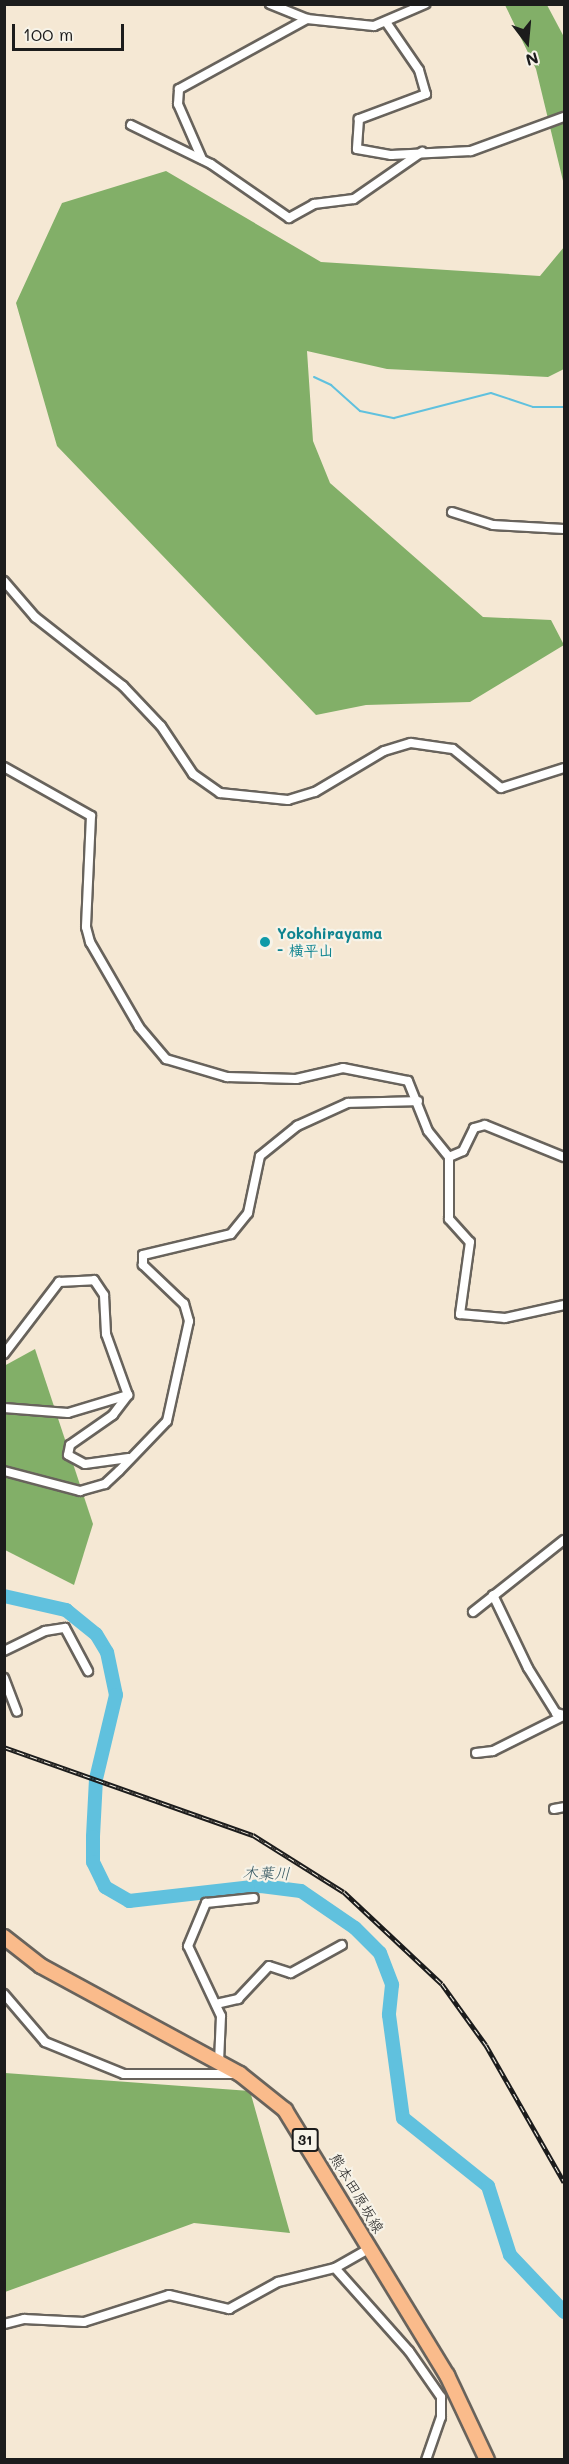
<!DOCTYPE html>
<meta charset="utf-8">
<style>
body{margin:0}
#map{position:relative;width:569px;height:2464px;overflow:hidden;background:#f5e8d4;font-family:Mali,"Klee One",sans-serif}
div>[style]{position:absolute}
.forest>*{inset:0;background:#82af68}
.stream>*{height:2px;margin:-1px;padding:0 1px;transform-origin:1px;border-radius:1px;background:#60c1de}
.river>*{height:14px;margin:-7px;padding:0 7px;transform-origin:7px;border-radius:7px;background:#60c1de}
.roads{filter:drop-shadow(2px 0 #68635c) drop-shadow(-2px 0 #68635c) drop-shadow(0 2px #68635c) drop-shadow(0 -2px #68635c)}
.street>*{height:8px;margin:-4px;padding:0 4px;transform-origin:4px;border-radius:4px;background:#fff}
.primary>*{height:14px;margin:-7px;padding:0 7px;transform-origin:7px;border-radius:7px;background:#fabb8b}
.rail>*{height:4.5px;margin-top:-2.25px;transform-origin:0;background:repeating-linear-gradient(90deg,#f7f3e8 0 7px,#1c1c1c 0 14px);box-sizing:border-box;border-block:2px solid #1c1c1c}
.dots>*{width:16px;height:16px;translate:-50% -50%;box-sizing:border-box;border:3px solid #f7f3e8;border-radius:50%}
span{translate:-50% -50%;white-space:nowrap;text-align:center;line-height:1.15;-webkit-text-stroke:4.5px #f7f3e8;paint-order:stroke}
.shield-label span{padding:2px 4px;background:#f7f3e8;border:2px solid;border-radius:4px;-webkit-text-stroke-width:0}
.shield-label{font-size:14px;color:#1c1c1c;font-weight:700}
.culture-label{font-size:15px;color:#0d838f;font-weight:700}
.left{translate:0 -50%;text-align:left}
.street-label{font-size:15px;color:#1c1c1c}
.water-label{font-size:16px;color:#345660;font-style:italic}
.frame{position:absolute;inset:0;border:6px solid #1c1c1c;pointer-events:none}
.north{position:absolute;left:497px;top:12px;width:60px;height:60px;-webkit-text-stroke:4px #f7f3e8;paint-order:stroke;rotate:164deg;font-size:16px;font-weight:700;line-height:24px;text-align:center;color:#1c1c1c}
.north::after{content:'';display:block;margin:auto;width:21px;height:27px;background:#1c1c1c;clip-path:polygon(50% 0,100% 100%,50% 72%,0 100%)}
.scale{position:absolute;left:12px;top:24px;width:112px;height:27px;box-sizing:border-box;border:3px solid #1c1c1c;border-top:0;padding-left:8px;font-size:18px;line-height:21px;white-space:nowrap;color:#1c1c1c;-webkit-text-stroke:4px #f7f3e8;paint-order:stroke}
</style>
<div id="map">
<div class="forest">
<div style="clip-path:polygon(505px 5px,547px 5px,564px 37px,564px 185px,536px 69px)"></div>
<div style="clip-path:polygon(166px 171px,321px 262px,540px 276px,564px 247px,564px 369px,548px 377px,387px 369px,307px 351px,313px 441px,330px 483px,483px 617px,551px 620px,564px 645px,470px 702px,366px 705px,316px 715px,57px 446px,16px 303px,62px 203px)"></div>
<div style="clip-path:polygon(35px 1349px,93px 1524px,74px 1585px,5px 1550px,4px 1366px)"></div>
<div style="clip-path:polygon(5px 2073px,250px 2091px,290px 2233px,194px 2223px,5px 2292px)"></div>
</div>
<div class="stream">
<div style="left:314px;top:377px;width:19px;rotate:25deg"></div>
<div style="left:331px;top:385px;width:39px;rotate:42deg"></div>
<div style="left:360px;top:411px;width:35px;rotate:12deg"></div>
<div style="left:394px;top:418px;width:100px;rotate:-14.5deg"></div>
<div style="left:491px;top:393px;width:44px;rotate:18.4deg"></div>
<div style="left:533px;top:407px;width:31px"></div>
</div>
<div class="river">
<div style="left:4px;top:1596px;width:64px;rotate:12.7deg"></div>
<div style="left:66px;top:1610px;width:38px;rotate:39deg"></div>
<div style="left:96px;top:1634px;width:21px;rotate:59deg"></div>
<div style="left:107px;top:1652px;width:44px;rotate:78.2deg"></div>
<div style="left:116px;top:1695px;width:86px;rotate:103.4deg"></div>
<div style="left:96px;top:1779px;width:58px;rotate:93deg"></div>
<div style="left:93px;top:1837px;width:25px;rotate:90deg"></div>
<div style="left:93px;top:1862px;width:28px;rotate:64deg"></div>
<div style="left:105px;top:1887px;width:28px;rotate:30deg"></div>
<div style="left:129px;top:1901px;width:133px;rotate:-6.5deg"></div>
<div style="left:261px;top:1886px;width:40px;rotate:7.1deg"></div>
<div style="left:301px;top:1891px;width:65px;rotate:34.4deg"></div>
<div style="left:355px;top:1928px;width:35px;rotate:45deg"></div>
<div style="left:380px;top:1953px;width:34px;rotate:69deg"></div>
<div style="left:392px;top:1985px;width:30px;rotate:96deg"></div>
<div style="left:389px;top:2015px;width:104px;rotate:82.3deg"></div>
<div style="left:403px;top:2118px;width:109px;rotate:38.7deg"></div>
<div style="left:488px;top:2186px;width:72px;rotate:72.3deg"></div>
<div style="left:510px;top:2255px;width:79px;rotate:46.5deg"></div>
</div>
<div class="roads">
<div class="street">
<div style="left:270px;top:4px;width:40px;rotate:22deg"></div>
<div style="left:307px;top:19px;width:67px;rotate:6deg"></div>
<div style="left:374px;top:26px;width:56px;rotate:-23.3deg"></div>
<div style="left:386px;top:22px;width:58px;rotate:55.5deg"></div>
<div style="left:419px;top:70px;width:25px;rotate:74deg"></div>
<div style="left:426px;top:94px;width:72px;rotate:159.5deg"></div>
<div style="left:359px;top:119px;width:30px;rotate:94deg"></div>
<div style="left:357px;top:149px;width:35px;rotate:10deg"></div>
<div style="left:391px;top:155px;width:80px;rotate:-2.9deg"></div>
<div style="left:471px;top:151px;width:99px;rotate:-20.1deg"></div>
<div style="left:131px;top:125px;width:89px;rotate:26deg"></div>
<div style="left:211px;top:164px;width:95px;rotate:34.7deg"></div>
<div style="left:289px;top:218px;width:29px;rotate:-29deg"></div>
<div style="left:314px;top:204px;width:40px;rotate:-7.1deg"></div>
<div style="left:354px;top:199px;width:83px;rotate:-34.7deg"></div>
<div style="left:202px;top:159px;width:60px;rotate:-113.6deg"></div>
<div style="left:178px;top:104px;width:15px;rotate:-86deg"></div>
<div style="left:179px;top:89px;width:146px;rotate:-28.7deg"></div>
<div style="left:452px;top:512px;width:43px;rotate:17.6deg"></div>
<div style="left:493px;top:525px;width:71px;rotate:3.2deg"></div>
<div style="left:4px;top:581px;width:48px;rotate:49.3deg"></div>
<div style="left:35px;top:617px;width:112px;rotate:38.1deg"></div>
<div style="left:123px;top:686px;width:55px;rotate:46.5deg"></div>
<div style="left:161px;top:726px;width:58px;rotate:56.3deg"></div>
<div style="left:193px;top:774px;width:33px;rotate:35deg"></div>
<div style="left:220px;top:793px;width:68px;rotate:5.9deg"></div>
<div style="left:288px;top:800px;width:28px;rotate:-17deg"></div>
<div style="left:315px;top:792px;width:80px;rotate:-30.7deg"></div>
<div style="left:384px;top:751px;width:28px;rotate:-17deg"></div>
<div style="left:411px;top:743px;width:42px;rotate:8.1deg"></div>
<div style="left:453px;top:749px;width:62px;rotate:39.1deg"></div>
<div style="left:501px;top:788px;width:66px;rotate:-17.6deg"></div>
<div style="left:4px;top:767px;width:100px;rotate:29.4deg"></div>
<div style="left:91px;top:816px;width:111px;rotate:92.6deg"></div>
<div style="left:86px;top:927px;width:16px;rotate:75deg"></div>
<div style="left:90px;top:942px;width:98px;rotate:60deg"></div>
<div style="left:139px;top:1027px;width:42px;rotate:49.8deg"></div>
<div style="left:166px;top:1059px;width:64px;rotate:16.4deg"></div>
<div style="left:227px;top:1077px;width:69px;rotate:1.7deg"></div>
<div style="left:296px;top:1079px;width:48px;rotate:-13.2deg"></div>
<div style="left:343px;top:1068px;width:66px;rotate:11.3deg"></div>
<div style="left:408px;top:1081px;width:54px;rotate:68.2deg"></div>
<div style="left:428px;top:1131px;width:33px;rotate:51deg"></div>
<div style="left:449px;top:1157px;width:62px;rotate:90deg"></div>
<div style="left:449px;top:1219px;width:31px;rotate:48deg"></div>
<div style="left:470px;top:1242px;width:73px;rotate:97.9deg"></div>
<div style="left:460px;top:1314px;width:45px;rotate:5.1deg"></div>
<div style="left:505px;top:1318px;width:60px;rotate:-12.4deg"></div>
<div style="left:449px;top:1157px;width:15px;rotate:-23deg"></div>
<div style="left:463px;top:1151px;width:25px;rotate:-64deg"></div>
<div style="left:474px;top:1128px;width:11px;rotate:-15deg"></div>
<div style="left:485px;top:1125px;width:85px;rotate:22.1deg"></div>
<div style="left:4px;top:1354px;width:91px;rotate:-52.6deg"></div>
<div style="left:59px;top:1282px;width:35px;rotate:-3deg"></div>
<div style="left:94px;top:1280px;width:18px;rotate:56deg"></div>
<div style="left:104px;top:1295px;width:39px;rotate:87deg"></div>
<div style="left:106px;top:1334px;width:65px;rotate:70.2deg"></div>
<div style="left:128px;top:1395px;width:25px;rotate:127deg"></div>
<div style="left:113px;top:1415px;width:52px;rotate:145.1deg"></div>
<div style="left:70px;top:1445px;width:10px;rotate:101deg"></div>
<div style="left:68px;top:1455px;width:19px;rotate:28deg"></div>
<div style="left:85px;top:1464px;width:44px;rotate:-7.8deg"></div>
<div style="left:4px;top:1408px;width:64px;rotate:4.5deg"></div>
<div style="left:68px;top:1413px;width:63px;rotate:-16.7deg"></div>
<div style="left:4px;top:1471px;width:79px;rotate:14.7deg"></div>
<div style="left:80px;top:1491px;width:26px;rotate:-16deg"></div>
<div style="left:105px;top:1484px;width:19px;rotate:-43deg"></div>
<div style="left:119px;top:1471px;width:69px;rotate:-46.2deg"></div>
<div style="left:167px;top:1421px;width:102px;rotate:-77.6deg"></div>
<div style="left:189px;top:1321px;width:18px;rotate:-106deg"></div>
<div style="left:184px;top:1304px;width:57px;rotate:-136.4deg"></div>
<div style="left:143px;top:1265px;width:10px;rotate:-90deg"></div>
<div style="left:143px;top:1255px;width:90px;rotate:-13.4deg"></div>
<div style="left:231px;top:1234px;width:27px;rotate:-51deg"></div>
<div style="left:248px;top:1213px;width:58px;rotate:-78.1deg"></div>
<div style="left:260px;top:1156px;width:48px;rotate:-39deg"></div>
<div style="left:297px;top:1126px;width:56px;rotate:-24.3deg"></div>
<div style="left:348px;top:1103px;width:70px;rotate:-1.6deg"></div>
<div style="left:493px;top:1595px;width:81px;rotate:64.4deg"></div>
<div style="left:528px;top:1668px;width:53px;rotate:58.1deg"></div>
<div style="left:556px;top:1713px;width:8px;rotate:14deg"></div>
<div style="left:473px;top:1612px;width:116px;rotate:-38.4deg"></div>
<div style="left:4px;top:1651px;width:46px;rotate:-26deg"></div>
<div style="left:45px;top:1631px;width:20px;rotate:-9deg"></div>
<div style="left:65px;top:1628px;width:49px;rotate:61.9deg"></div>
<div style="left:4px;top:1678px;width:36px;rotate:69deg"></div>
<div style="left:476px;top:1753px;width:17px;rotate:-7deg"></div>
<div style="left:493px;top:1751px;width:78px;rotate:-26.6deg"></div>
<div style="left:554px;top:1809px;width:10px;rotate:-11deg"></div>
<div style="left:4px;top:1994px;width:63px;rotate:49.5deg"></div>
<div style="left:45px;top:2042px;width:85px;rotate:22.1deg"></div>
<div style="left:124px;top:2074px;width:115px"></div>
<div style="left:216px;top:2004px;width:23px;rotate:-13deg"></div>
<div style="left:238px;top:1999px;width:45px;rotate:-46.8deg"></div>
<div style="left:269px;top:1966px;width:23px;rotate:18deg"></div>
<div style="left:291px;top:1973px;width:58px;rotate:-28.8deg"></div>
<div style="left:219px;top:2062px;width:46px;rotate:-87.5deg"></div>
<div style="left:221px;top:2016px;width:77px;rotate:-115.2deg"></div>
<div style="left:188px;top:1946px;width:47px;rotate:-67.3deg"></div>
<div style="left:206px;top:1903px;width:48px;rotate:-5.9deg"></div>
<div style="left:335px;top:2268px;width:111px;rotate:48.3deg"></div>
<div style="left:409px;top:2351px;width:56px;rotate:55.2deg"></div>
<div style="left:441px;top:2397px;width:20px;rotate:90deg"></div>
<div style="left:441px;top:2417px;width:46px;rotate:109.2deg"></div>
<div style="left:4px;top:2324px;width:21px;rotate:-14deg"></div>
<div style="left:24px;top:2319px;width:60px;rotate:2.9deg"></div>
<div style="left:84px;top:2322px;width:89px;rotate:-17.6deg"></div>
<div style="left:169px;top:2295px;width:62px;rotate:13.1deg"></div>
<div style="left:229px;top:2309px;width:56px;rotate:-28.9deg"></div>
<div style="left:278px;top:2282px;width:59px;rotate:-13.8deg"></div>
<div style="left:335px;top:2268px;width:40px;rotate:-29.7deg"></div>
</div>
<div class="primary">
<div style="left:4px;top:1937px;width:47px;rotate:38.1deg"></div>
<div style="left:41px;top:1966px;width:226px;rotate:28.5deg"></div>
<div style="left:240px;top:2074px;width:58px;rotate:38.7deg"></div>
<div style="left:285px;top:2110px;width:311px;rotate:58.6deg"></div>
<div style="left:447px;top:2375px;width:94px;rotate:64.8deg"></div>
</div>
</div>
<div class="rail">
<div style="left:4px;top:1747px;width:264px;rotate:19.5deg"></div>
<div style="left:253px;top:1835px;width:107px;rotate:32.1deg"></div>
<div style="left:344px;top:1892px;width:134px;rotate:43.2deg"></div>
<div style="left:442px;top:1984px;width:75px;rotate:54.2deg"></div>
<div style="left:486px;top:2045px;width:158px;rotate:60.3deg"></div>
</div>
<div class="dots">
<div style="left:265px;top:942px;background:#0f9aa8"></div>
</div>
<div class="shield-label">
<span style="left:305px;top:2140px">31</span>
</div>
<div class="culture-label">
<span class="left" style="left:277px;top:942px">Yokohirayama<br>- 横平山</span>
</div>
<div class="street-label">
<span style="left:357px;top:2193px;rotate:59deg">熊本田原坂線</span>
</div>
<div class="water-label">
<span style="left:266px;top:1873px;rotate:1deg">木葉川</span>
</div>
<div class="frame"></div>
<div class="north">N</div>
<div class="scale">100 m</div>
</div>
